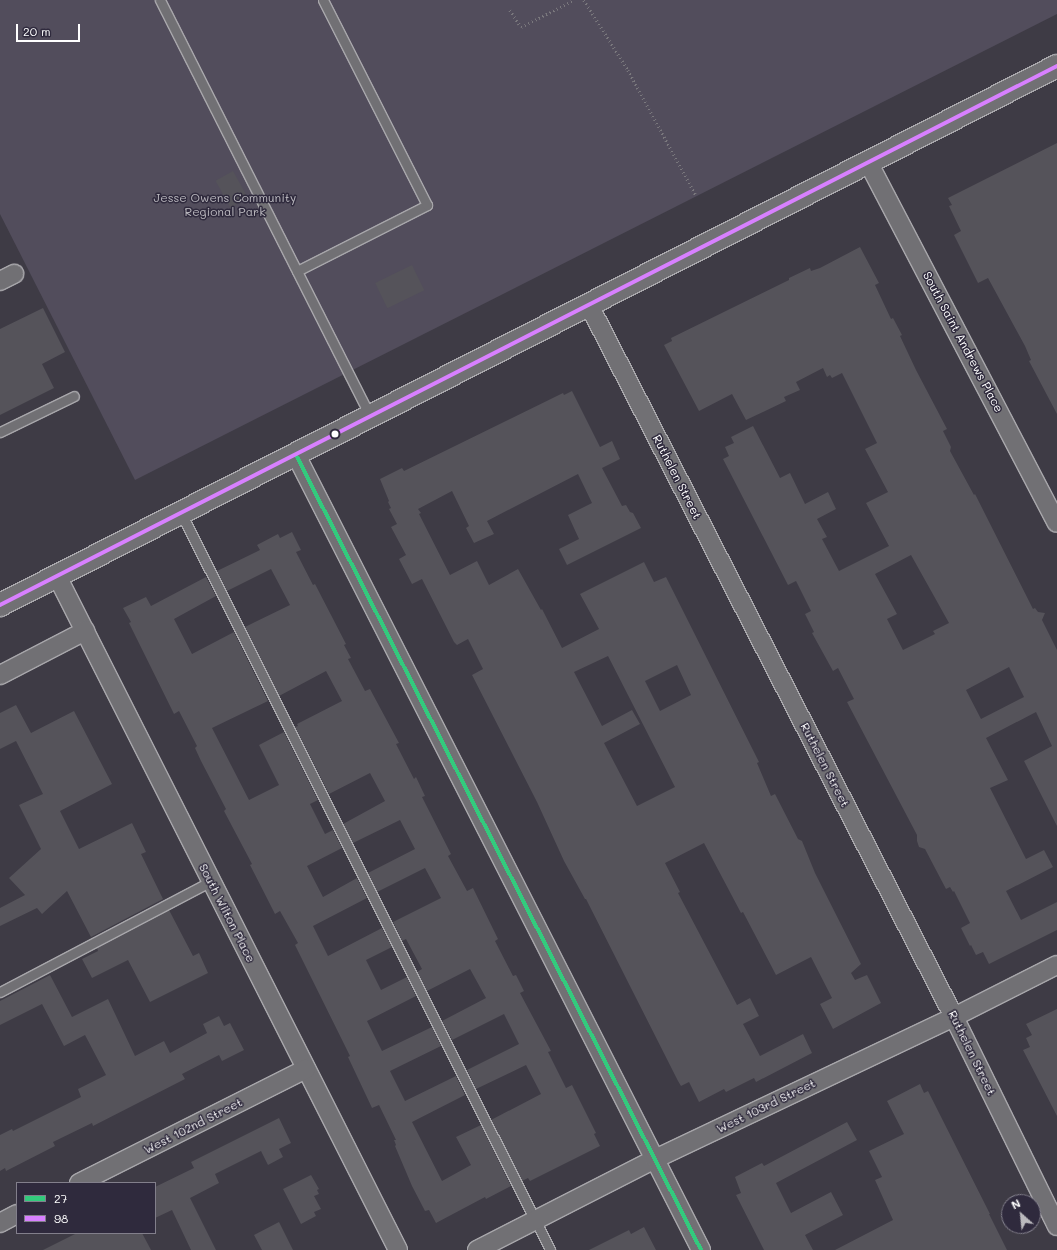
<!DOCTYPE html>
<style>
body{margin:0}
#map{position:relative;width:1057px;height:1250px;overflow:hidden;background:#3e3b45;font-family:Mali,sans-serif}
div>[style]{position:absolute}
.green>*{inset:0;background:#524d5c}
.building>*{inset:0;background:#55535a;transform-origin:0 0}
.path>*{height:2.5px;margin-top:-1.25px;transform-origin:0;background:repeating-linear-gradient(90deg,#7a787d 0 1px,transparent 0 4px)}
.roads{filter:drop-shadow(1px 0 #a8a7ab) drop-shadow(-1px 0 #a8a7ab) drop-shadow(0 1px #a8a7ab) drop-shadow(0 -1px #a8a7ab)}
.service>*{height:9px;margin:-4.5px;padding:0 4.5px;transform-origin:4.5px;border-radius:4.5px;background:#717074}
.minor>*{height:18px;margin:-9px;padding:0 9px;transform-origin:9px;border-radius:9px;background:#717074}
.primary>*{height:22px;margin:-11px;padding:0 11px;transform-origin:11px;border-radius:11px;background:#717074}
.bus-1>*{height:4px;margin:-2px;padding:0 2px;transform-origin:2px;border-radius:2px;background:#33ca7d}
.bus-2>*{height:4px;margin:-2px;padding:0 2px;transform-origin:2px;border-radius:2px;background:#d880ff}
.dots>*{width:11px;height:11px;translate:-50% -50%;box-sizing:border-box;border:2px solid #2f2a3d;border-radius:50%}
span{translate:-50% -50%;white-space:nowrap;text-align:center;line-height:1.15;-webkit-text-stroke:3px #2f2a3d;paint-order:stroke}
.park-label{font-size:12px;color:#bbb9bf}
.street-label{font-size:12px;color:#fff}
.legend{position:absolute;left:16px;top:1182px;width:140px;height:52px;box-sizing:border-box;background:#2f2a3d;border:1px solid #827f8b;margin:0;padding:5px 7px;list-style:none;font-size:12px;color:#fff}
.legend li{display:flex;align-items:center;gap:8px;height:20px}
.legend b{width:20px;border:1px solid #827f8b}
.north{position:absolute;left:1001px;top:1194px;width:40px;height:40px;box-sizing:border-box;background:#2f2a3d;border:1px solid #827f8b;border-radius:50%;rotate:333deg;font-size:11px;font-weight:700;line-height:16px;text-align:center;color:#fff}
.north::after{content:'';display:block;margin:auto;width:14px;height:18px;background:#bbbabe;clip-path:polygon(50% 0,100% 100%,50% 72%,0 100%)}
.scale{position:absolute;left:16px;top:24px;width:64px;height:18px;box-sizing:border-box;border:2px solid #fff;border-top:0;padding-left:5px;font-size:12px;line-height:14px;white-space:nowrap;color:#fff;-webkit-text-stroke:3px #2f2a3d;paint-order:stroke}
</style>
<div id="map">
<div class="green">
<div style="clip-path:polygon(0 0,1057px 0,1057px 14px,135px 480px,0 214px)"></div>
</div>
<div class="building">
<div style="clip-path:polygon(1057px 143px,1057px 414px,1029px 361px,1031px 360px,1025px 346px,988px 278px,978px 283px,954px 235px,961px 231px,949px 206px,952px 205px,948px 198px)"></div>
<div style="left:233px;top:171px;width:31px;height:20px;rotate:61deg"></div>
<div style="clip-path:polygon(evenodd,860px 247px,879px 283px,875px 285px,891px 319px,893px 318px,902px 335px,900px 336px,916px 370px,947px 429px,943px 431px,951px 447px,950px 451px,974px 495px,975px 494px,1033px 609px,1035px 608px,1038px 612px,1045px 613px,1042px 620px,1057px 650px,1057px 826px,1024px 761px,1052px 746px,1036px 712px,986px 738px,1008px 780px,990px 788px,1026px 859px,1044px 850px,1053px 867px,1006px 891px,1021px 920px,1057px 902px,1057px 930px,989px 964px,983px 952px,976px 955px,971px 945px,970px 946px,961px 928px,970px 923px,954px 891px,953px 892px,950px 887px,946px 889px,925px 849px,919px 847px,917px 841px,917px 835px,847px 702px,854px 699px,838px 668px,833px 671px,812px 633px,814px 632px,805px 614px,811px 611px,796px 581px,788px 585px,723px 459px,729px 456px,725px 447px,734px 443px,731px 437px,753px 426px,780px 478px,790px 473px,805px 504px,828px 492px,836px 509px,817px 519px,827px 537px,822px 539px,839px 571px,889px 546px,866px 503px,888px 492px,865px 449px,877px 443px,842px 373px,832px 378px,830px 375px,827px 377px,823px 368px,796px 382px,800px 390px,784px 397px,786px 401px,746px 420px,732px 394px,699px 411px,664px 345px,672px 341px,671px 338px,789px 280px,789px 278px,810px 268px,811px 271px,820px 268px,860px 247px,911px 555px,949px 623px,933px 631px,935px 634px,903px 650px,887px 619px,897px 614px,875px 574px,911px 555px,860px 247px,1009px 667px,1024px 697px,981px 719px,966px 690px,1009px 667px)"></div>
<div style="left:412px;top:265px;width:28px;height:41px;rotate:64deg"></div>
<div style="clip-path:polygon(43px 308px,65px 352px,42px 364px,54px 388px,0 415px,0 329px)"></div>
<div style="clip-path:polygon(evenodd,572px 391px,600px 447px,612px 441px,620px 459px,602px 468px,622px 506px,626px 505px,630px 512px,633px 513px,641px 528px,567px 565px,559px 549px,579px 539px,568px 515px,592px 503px,578px 474px,487px 521px,494px 534px,474px 543px,466px 528px,469px 526px,452px 491px,418px 509px,421px 513px,419px 514px,450px 575px,477px 561px,489px 585px,518px 569px,541px 610px,542px 609px,562px 648px,599px 629px,580px 594px,644px 562px,654px 582px,666px 577px,759px 762px,757px 763px,771px 796px,775px 794px,798px 839px,802px 841px,815px 873px,861px 964px,851px 973px,855px 980px,867px 975px,881px 1003px,833px 1029px,820px 1004px,832px 998px,811px 957px,776px 975px,743px 912px,741px 913px,704px 843px,665px 863px,680px 892px,678px 893px,737px 1005px,750px 998px,759px 1016px,743px 1024px,760px 1056px,803px 1034px,812px 1053px,756px 1082px,754px 1078px,726px 1092px,724px 1089px,699px 1102px,689px 1082px,681px 1086px,678px 1081px,586px 899px,585px 899px,564px 861px,537px 802px,472px 675px,483px 669px,468px 639px,457px 645px,454px 642px,422px 579px,412px 584px,399px 559px,406px 555px,391px 527px,397px 524px,389px 509px,391px 508px,388px 502px,389px 501px,380px 479px,402px 468px,404px 471px,563px 393px,564px 395px,572px 391px,608px 656px,675px 787px,637px 806px,604px 743px,640px 724px,632px 710px,602px 726px,574px 672px,608px 656px,572px 391px,677px 665px,691px 695px,660px 711px,645px 681px,677px 665px)"></div>
<div style="clip-path:polygon(292px 532px,301px 550px,296px 552px,313px 585px,315px 584px,346px 644px,344px 645px,351px 658px,348px 659px,365px 691px,370px 689px,399px 743px,396px 744px,414px 779px,416px 777px,425px 796px,422px 797px,451px 854px,448px 856px,467px 891px,473px 888px,498px 939px,495px 941px,513px 976px,516px 975px,524px 991px,520px 993px,551px 1051px,548px 1052px,566px 1088px,572px 1085px,596px 1133px,594px 1134px,600px 1146px,530px 1181px,528px 1178px,522px 1181px,491px 1120px,541px 1094px,526px 1065px,476px 1089px,467px 1070px,519px 1044px,504px 1014px,452px 1040px,442px 1021px,486px 998px,470px 969px,427px 991px,417px 972px,422px 969px,406px 939px,402px 941px,393px 922px,441px 898px,425px 868px,377px 892px,368px 873px,415px 849px,400px 820px,353px 843px,343px 824px,385px 801px,370px 773px,329px 794px,295px 727px,298px 726px,297px 724px,342px 701px,326px 671px,279px 696px,245px 627px,290px 605px,271px 569px,227px 591px,217px 571px,260px 550px,257px 545px,278px 534px,280px 538px)"></div>
<div style="clip-path:polygon(206px 577px,216px 596px,174px 619px,192px 654px,234px 632px,268px 701px,212px 728px,249px 800px,279px 785px,259px 745px,284px 732px,318px 800px,310px 804px,325px 834px,333px 830px,342px 848px,307px 866px,323px 897px,357px 878px,367px 898px,313px 926px,328px 956px,382px 928px,392px 947px,366px 960px,381px 990px,407px 977px,416px 996px,367px 1021px,382px 1051px,432px 1027px,441px 1046px,390px 1071px,405px 1101px,456px 1076px,465px 1095px,412px 1122px,442px 1181px,471px 1165px,456px 1137px,481px 1125px,511px 1186px,486px 1199px,485px 1197px,436px 1223px,429px 1210px,425px 1211px,412px 1186px,395px 1146px,396px 1145px,394px 1140px,396px 1140px,379px 1105px,372px 1108px,348px 1057px,350px 1056px,295px 945px,298px 943px,280px 911px,275px 914px,250px 865px,252px 864px,224px 811px,226px 809px,201px 761px,195px 748px,197px 746px,179px 711px,174px 714px,129px 623px,131px 622px,123px 608px,146px 597px,151px 606px)"></div>
<div style="clip-path:polygon(16px 705px,31px 733px,74px 711px,112px 784px,60px 811px,79px 849px,132px 823px,146px 852px,141px 854px,163px 899px,91px 937px,67px 891px,42px 914px,37px 908px,0 926px,0 908px,25px 895px,9px 878px,41px 849px,19px 805px,43px 794px,16px 741px,0 749px,0 713px)"></div>
<div style="clip-path:polygon(169px 910px,193px 956px,199px 953px,208px 973px,150px 1002px,128px 960px,92px 978px,82px 959px,98px 951px,97px 948px)"></div>
<div style="clip-path:polygon(50px 975px,72px 1017px,108px 999px,135px 1056px,164px 1041px,170px 1053px,207px 1033px,203px 1024px,219px 1016px,224px 1026px,230px 1023px,244px 1050px,222px 1061px,219px 1055px,182px 1074px,185px 1079px,93px 1126px,92px 1123px,53px 1142px,55px 1146px,6px 1171px,5px 1168px,0 1171px,0 1135px,12px 1129px,13px 1131px,81px 1097px,78px 1089px,106px 1075px,85px 1035px,64px 1046px,42px 1004px,0 1025px,0 1001px)"></div>
<div style="clip-path:polygon(1057px 1009px,1057px 1116px,1023px 1050px,1030px 1047px,1026px 1038px,1032px 1035px,1026px 1024px)"></div>
<div style="clip-path:polygon(920px 1084px,924px 1093px,928px 1091px,990px 1214px,989px 1214px,1007px 1250px,835px 1250px,893px 1220px,875px 1180px,882px 1177px,869px 1151px,904px 1134px,887px 1101px)"></div>
<div style="clip-path:polygon(279px 1118px,291px 1143px,279px 1149px,283px 1157px,268px 1165px,261px 1151px,215px 1174px,219px 1183px,190px 1198px,216px 1250px,191px 1250px,172px 1210px,155px 1218px,155px 1187px,194px 1168px,191px 1162px)"></div>
<div style="clip-path:polygon(847px 1122px,857px 1140px,776px 1183px,791px 1213px,831px 1192px,843px 1215px,805px 1235px,813px 1250px,764px 1250px,736px 1195px,741px 1193px,735px 1177px,762px 1163px,764px 1166px)"></div>
<div style="clip-path:polygon(311px 1175px,319px 1189px,317px 1190px,319px 1194px,314px 1196px,321px 1209px,314px 1212px,316px 1216px,301px 1224px,283px 1189px)"></div>
<div style="clip-path:polygon(279px 1222px,293px 1250px,262px 1250px,254px 1235px)"></div>
<div style="clip-path:polygon(644px 1227px,656px 1250px,589px 1250px,629px 1230px,631px 1234px)"></div>
<div style="clip-path:polygon(77px 1233px,142px 1233px,151px 1250px,43px 1250px)"></div>
</div>
<div class="path">
<div style="left:584px;top:0;width:83px;rotate:57.8deg"></div>
<div style="left:628px;top:70px;width:142px;rotate:61.5deg"></div>
<div style="left:510px;top:10px;width:20px;rotate:57deg"></div>
<div style="left:521px;top:27px;width:59px;rotate:-27deg"></div>
</div>
<div class="roads">
<div class="service">
<div style="left:160px;top:0;width:466px;rotate:63.2deg"></div>
<div style="left:297px;top:271px;width:146px;rotate:-26.9deg"></div>
<div style="left:427px;top:205px;width:230px;rotate:-116.9deg"></div>
<div style="left:0;top:432px;width:82px;rotate:-25.9deg"></div>
<div style="left:181px;top:513px;width:824px;rotate:63.4deg"></div>
<div style="left:0;top:992px;width:238px;rotate:-27.7deg"></div>
</div>
<div class="minor">
<div style="left:868px;top:162px;width:407px;rotate:62.4deg"></div>
<div style="left:0;top:281px;width:16px;rotate:-27deg"></div>
<div style="left:589px;top:305px;width:800px;rotate:62.86deg"></div>
<div style="left:954px;top:1017px;width:233px;rotate:63.8deg"></div>
<div style="left:296px;top:455px;width:892px;rotate:63deg"></div>
<div style="left:57px;top:576px;width:755px;rotate:63.16deg"></div>
<div style="left:0;top:675px;width:96px;rotate:-27.4deg"></div>
<div style="left:79px;top:1183px;width:254px;rotate:-26.7deg"></div>
<div style="left:0;top:1223px;width:19px;rotate:-28deg"></div>
<div style="left:477px;top:1250px;width:200px;rotate:-27.1deg"></div>
<div style="left:655px;top:1159px;width:331px;rotate:-25.4deg"></div>
<div style="left:954px;top:1017px;width:115px;rotate:-26.8deg"></div>
</div>
<div class="primary">
<div style="left:0;top:605px;width:1186px;rotate:-27.02deg"></div>
</div>
</div>
<div class="bus-1">
<div style="left:296px;top:455px;width:892px;rotate:63deg"></div>
</div>
<div class="bus-2">
<div style="left:0;top:605px;width:1186px;rotate:-27.02deg"></div>
</div>
<div class="dots">
<div style="left:335px;top:434px;background:#fff"></div>
</div>
<div class="park-label">
<span style="left:225px;top:205px">Jesse Owens Community<br>Regional Park</span>
</div>
<div class="street-label">
<span style="left:963px;top:342px;rotate:62deg">South Saint Andrews Place</span>
<span style="left:677px;top:477px;rotate:63deg">Ruthelen Street</span>
<span style="left:825px;top:765px;rotate:63deg">Ruthelen Street</span>
<span style="left:227px;top:913px;rotate:63deg">South Wilton Place</span>
<span style="left:972px;top:1053px;rotate:64deg">Ruthelen Street</span>
<span style="left:766px;top:1106px;rotate:-26deg">West 103rd Street</span>
<span style="left:193px;top:1126px;rotate:-27deg">West 102nd Street</span>
</div>
<ul class="legend">
<li><b style="height:5px;background:#33ca7d"></b>27</li>
<li><b style="height:5px;background:#d880ff"></b>98</li>
</ul>
<div class="north">N</div>
<div class="scale">20 m</div>
</div>
